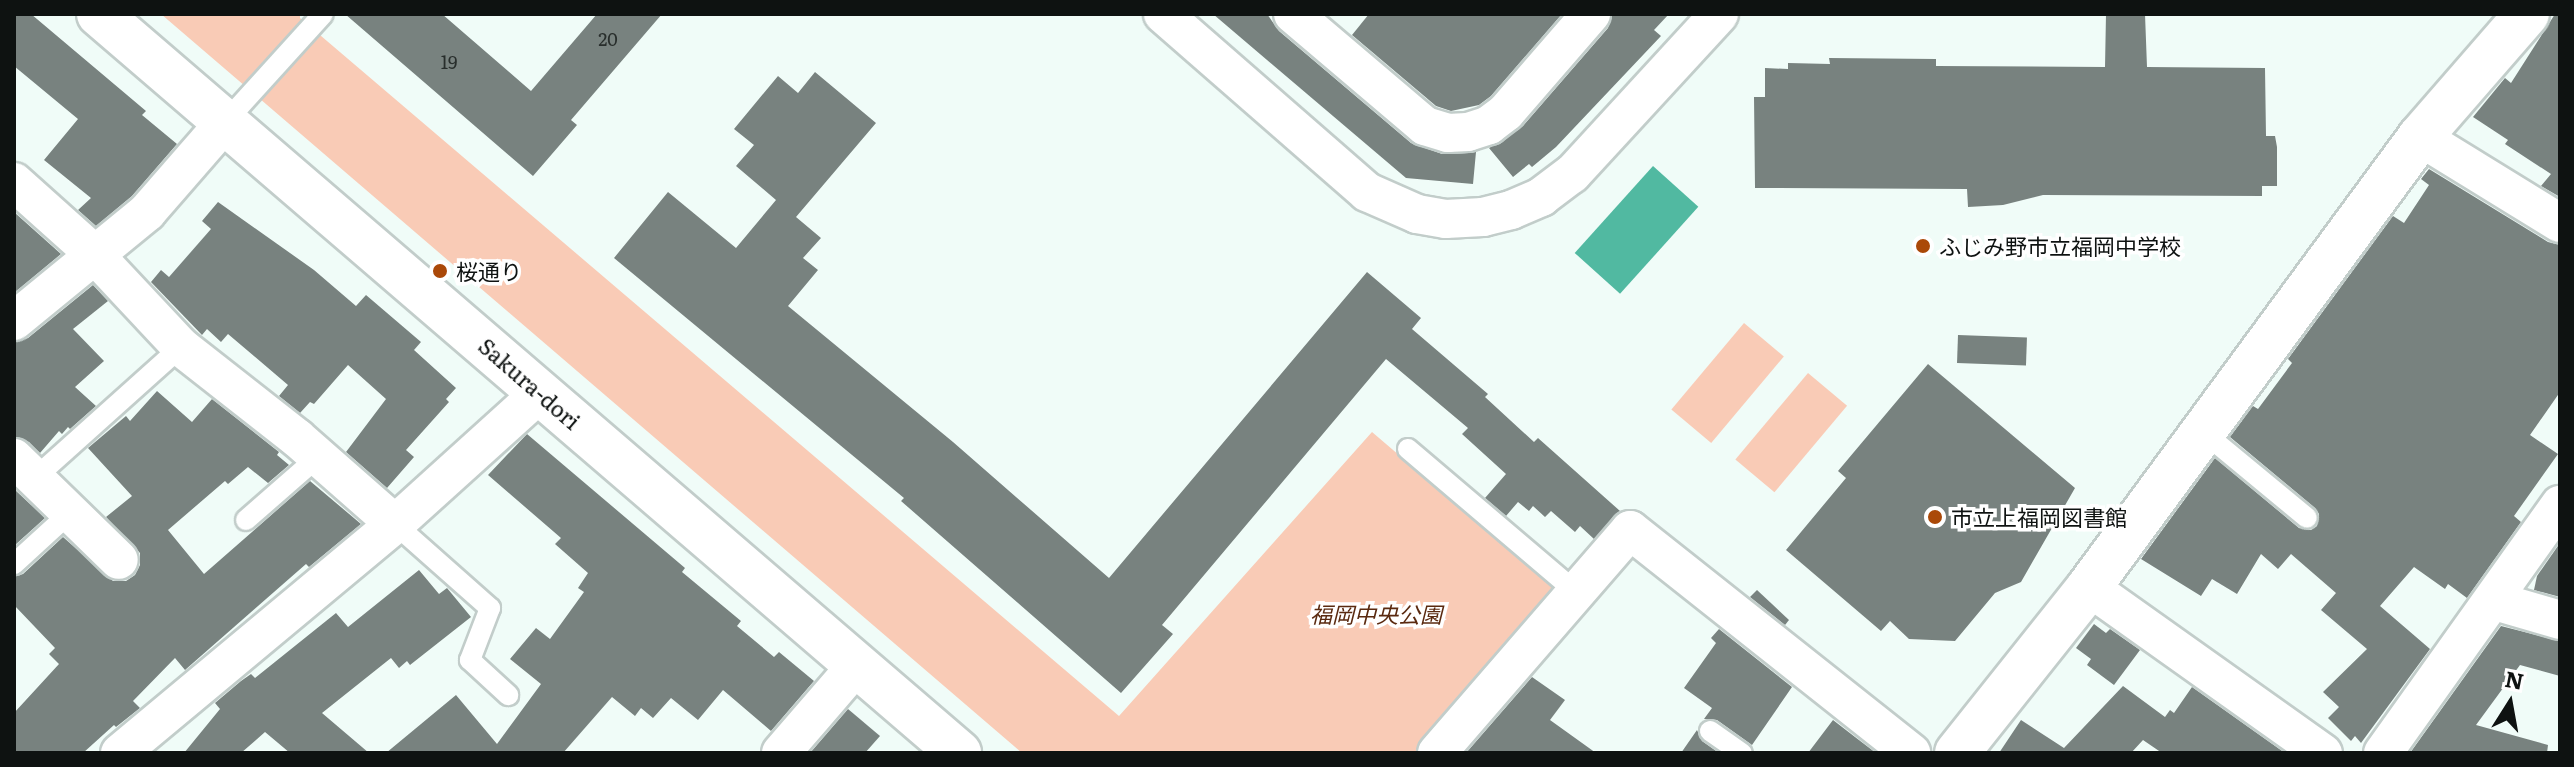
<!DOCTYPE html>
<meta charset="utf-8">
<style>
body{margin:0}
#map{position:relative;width:2574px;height:767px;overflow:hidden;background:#f0fcf8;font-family:Literata,"Noto Sans JP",serif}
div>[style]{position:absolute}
.green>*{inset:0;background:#f9cbb6;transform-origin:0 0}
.water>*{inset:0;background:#51b9a1;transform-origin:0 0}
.building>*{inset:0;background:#78827f;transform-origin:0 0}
.roads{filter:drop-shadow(2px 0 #c2cdca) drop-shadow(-2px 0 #c2cdca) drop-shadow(0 2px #c2cdca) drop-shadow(0 -2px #c2cdca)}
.service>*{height:20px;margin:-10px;padding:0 10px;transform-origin:10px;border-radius:10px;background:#fff}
.minor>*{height:38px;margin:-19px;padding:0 19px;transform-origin:19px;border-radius:19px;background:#fff}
.tertiary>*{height:44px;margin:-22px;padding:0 22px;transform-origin:22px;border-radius:22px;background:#fff}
.dots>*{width:22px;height:22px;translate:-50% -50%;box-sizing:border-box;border:4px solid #fff;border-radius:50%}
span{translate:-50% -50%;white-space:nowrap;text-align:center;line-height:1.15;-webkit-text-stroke:7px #fff;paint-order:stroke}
.number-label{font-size:18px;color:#282e2c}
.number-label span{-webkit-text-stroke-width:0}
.poi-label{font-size:22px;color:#0e1211}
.left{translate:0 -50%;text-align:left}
.street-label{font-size:22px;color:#0e1211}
.park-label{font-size:22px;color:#5a2a10;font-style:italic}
.frame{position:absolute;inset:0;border:16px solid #0e1211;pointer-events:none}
.north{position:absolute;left:2470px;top:663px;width:80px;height:80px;-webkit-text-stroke:6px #fff;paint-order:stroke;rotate:11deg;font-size:22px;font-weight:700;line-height:32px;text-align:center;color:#0e1211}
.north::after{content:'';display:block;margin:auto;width:28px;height:36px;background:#0e1211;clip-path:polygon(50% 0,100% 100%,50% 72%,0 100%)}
</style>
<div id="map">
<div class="green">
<div style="clip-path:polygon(161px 14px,300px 14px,300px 18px,1119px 716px,1372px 432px,1558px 591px,1422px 753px,1022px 753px)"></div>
<div style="left:1744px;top:323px;width:52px;height:113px;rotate:40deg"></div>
<div style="left:1808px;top:373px;width:51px;height:113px;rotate:40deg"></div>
</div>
<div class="water">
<div style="left:1653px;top:166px;width:61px;height:117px;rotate:42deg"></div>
</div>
<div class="building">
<div style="clip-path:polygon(14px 14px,31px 14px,146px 111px,142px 115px,177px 144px,132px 196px,96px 226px,78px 210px,91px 198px,44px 160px,78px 119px,14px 66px)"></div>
<div style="clip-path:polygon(345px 14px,442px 14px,531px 91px,597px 14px,662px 14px,571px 120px,577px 125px,533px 176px)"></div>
<div style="clip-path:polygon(1213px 14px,1267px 14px,1279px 31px,1411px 143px,1442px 154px,1476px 152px,1473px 184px,1406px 178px)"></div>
<div style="clip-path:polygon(1369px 14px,1562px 14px,1491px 96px,1479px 105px,1451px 111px,1436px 106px,1352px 35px)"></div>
<div style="clip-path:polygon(1612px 14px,1669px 14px,1654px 30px,1661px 36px,1556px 147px,1532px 167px,1529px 164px,1513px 177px,1489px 148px,1523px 126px,1608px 28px)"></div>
<div style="clip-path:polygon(2106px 14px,2145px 14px,2147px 67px,2265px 68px,2266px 136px,2275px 136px,2277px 147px,2277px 186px,2262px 186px,2262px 196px,2043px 195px,2003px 205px,1968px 207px,1967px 189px,1755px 188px,1754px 97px,1765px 97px,1765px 68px,1788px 69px,1788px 63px,1830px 64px,1829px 58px,1936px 59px,1936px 66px,2105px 67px)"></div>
<div style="clip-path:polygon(2555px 14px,2560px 14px,2560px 197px,2541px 186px,2551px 174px,2505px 144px,2508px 140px,2473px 117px,2505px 78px,2511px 83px)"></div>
<div style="clip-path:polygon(815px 72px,876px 123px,796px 217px,821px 238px,803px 258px,818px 270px,788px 306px,953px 442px,1109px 578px,1367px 272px,1421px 318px,1412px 329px,1488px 394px,1485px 397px,1534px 442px,1538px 438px,1620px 511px,1594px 539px,1580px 526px,1575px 532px,1551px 511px,1545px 517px,1533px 506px,1529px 511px,1518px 502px,1506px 516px,1485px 498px,1506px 474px,1462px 434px,1468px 428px,1386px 359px,1162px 625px,1173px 634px,1121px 693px,901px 501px,904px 498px,614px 258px,668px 192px,736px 248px,776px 200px,736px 166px,754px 145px,734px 129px,778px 76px,798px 93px)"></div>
<div style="clip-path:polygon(2429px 169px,2548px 242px,2560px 245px,2560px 392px,2530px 435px,2558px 454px,2514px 516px,2521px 522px,2467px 598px,2448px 584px,2445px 589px,2414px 567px,2380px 606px,2430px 649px,2361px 743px,2355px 736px,2351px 741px,2328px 718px,2339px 707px,2323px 692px,2367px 649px,2321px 610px,2336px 593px,2291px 554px,2278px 569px,2261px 554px,2237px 594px,2212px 579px,2201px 596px,2141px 559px,2215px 458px,2299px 528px,2311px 530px,2317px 526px,2319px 514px,2315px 508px,2230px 437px,2253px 406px,2258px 409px,2292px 363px,2288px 359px,2393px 216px,2404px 223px,2429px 185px,2421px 179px)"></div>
<div style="clip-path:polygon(218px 202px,314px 270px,356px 306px,366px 295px,421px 342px,414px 350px,456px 388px,446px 399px,449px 402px,406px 450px,414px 457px,387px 488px,346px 452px,386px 399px,348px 365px,314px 404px,310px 402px,300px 413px,279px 396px,288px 385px,228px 334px,221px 342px,207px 329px,202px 335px,151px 282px,161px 270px,169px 277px,211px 229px,202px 221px)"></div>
<div style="clip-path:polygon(14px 212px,61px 254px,14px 293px)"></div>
<div style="clip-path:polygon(93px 285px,108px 301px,73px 329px,104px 361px,75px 387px,96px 406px,70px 429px,68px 427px,62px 434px,59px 431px,40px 453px,29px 442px,14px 437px,14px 342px,28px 338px)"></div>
<div style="left:1958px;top:335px;width:69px;height:28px;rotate:2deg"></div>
<div style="clip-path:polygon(1928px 364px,2075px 488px,2021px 582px,1995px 593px,1955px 641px,1909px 639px,1890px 621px,1881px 631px,1786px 550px,1846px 478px,1838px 471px)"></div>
<div style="clip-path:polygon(157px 391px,192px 422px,212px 399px,279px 452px,277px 455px,289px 465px,268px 483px,248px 467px,228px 484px,225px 481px,168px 530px,204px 574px,310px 481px,361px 524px,309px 567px,306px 564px,185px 670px,175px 658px,133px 701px,140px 708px,116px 727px,114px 725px,83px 753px,14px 753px,14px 713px,59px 664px,49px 654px,55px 648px,14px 605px,14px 577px,23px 574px,63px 537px,113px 581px,126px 581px,135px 575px,140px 565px,140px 553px,106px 517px,132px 496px,88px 448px,126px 416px,130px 421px)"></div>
<div style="clip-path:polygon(527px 434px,685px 568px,682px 572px,741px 621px,737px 626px,774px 657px,779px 652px,814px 681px,771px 731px,723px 690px,698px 720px,671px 698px,653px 718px,641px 708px,635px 716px,612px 697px,563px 753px,386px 753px,456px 695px,497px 744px,541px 684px,510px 659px,536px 628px,550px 639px,584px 592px,578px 588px,588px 573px,555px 544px,561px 538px,488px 475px)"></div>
<div style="clip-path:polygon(14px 489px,45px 518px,14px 546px)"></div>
<div style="clip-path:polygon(2560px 543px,2560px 597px,2534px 590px,2537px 576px)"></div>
<div style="clip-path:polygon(419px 570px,439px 594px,447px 588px,471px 617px,410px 665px,407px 661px,399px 668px,391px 658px,322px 713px,369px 753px,290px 753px,265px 732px,241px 753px,184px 753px,220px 709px,215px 703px,241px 681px,251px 674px,255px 678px,336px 613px,348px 627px)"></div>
<div style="clip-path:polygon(1757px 590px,1789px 620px,1785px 625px,1750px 597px)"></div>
<div style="clip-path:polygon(2094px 624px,2106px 633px,2110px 629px,2140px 650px,2114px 685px,2087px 665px,2091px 659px,2076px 648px)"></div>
<div style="clip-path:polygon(2501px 626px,2560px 641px,2560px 676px,2520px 665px,2476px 725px,2548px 745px,2547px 753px,2410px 753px)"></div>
<div style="clip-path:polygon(1719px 629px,1792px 687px,1752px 745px,1717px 720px,1704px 719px,1712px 708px,1684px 688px,1716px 643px,1711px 638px)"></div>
<div style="clip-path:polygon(1532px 677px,1565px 700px,1550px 720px,1596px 753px,1466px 753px)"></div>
<div style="clip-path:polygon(2123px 686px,2165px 717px,2170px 710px,2174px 713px,2192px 687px,2285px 753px,2162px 753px,2143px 740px,2131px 753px,1999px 753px,2021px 720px,2064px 748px)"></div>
<div style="clip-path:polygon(848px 709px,880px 736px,865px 753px,810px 753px)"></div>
<div style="clip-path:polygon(1833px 720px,1855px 737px,1876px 753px,1808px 753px)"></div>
<div style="clip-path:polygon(1697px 730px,1702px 741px,1719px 753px,1681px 753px)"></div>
</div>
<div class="roads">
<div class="service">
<div style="left:226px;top:121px;width:144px;rotate:-47.8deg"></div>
<div style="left:2202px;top:431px;width:136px;rotate:39.6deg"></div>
<div style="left:1408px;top:449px;width:221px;rotate:40.4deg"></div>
<div style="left:36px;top:477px;width:195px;rotate:-41.9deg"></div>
<div style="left:246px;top:520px;width:96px;rotate:-41.2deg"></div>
<div style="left:395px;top:524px;width:127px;rotate:41.5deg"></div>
<div style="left:490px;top:608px;width:56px;rotate:111deg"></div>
<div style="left:470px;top:660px;width:52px;rotate:42.6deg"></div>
<div style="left:14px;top:564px;width:79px;rotate:-42.4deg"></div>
<div style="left:1710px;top:731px;width:39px;rotate:35deg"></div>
</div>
<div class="minor">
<div style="left:1163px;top:14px;width:271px;rotate:41.1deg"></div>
<div style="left:1367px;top:192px;width:55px;rotate:23.7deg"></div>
<div style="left:1417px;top:214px;width:29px;rotate:10deg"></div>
<div style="left:1446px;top:219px;width:37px;rotate:-3deg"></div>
<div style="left:1483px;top:217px;width:29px;rotate:-14deg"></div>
<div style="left:1511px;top:210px;width:33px;rotate:-23deg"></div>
<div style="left:1541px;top:197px;width:39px;rotate:-37deg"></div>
<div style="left:1572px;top:174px;width:217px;rotate:-47.4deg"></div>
<div style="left:1293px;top:14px;width:173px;rotate:40.3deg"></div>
<div style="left:1425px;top:126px;width:24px;rotate:17deg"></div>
<div style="left:1448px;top:133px;width:20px;rotate:-3deg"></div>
<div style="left:1468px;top:132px;width:22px;rotate:-18deg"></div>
<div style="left:1489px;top:125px;width:21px;rotate:-37deg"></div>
<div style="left:1506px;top:112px;width:130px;rotate:-49.1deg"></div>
<div style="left:2420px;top:137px;width:164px;rotate:31.6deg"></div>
<div style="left:14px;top:182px;width:106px;rotate:41.9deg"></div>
<div style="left:93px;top:253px;width:129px;rotate:46.9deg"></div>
<div style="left:181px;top:347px;width:147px;rotate:38.1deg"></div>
<div style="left:297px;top:438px;width:130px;rotate:41.3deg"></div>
<div style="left:14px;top:321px;width:172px;rotate:-39.3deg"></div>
<div style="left:147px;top:212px;width:121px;rotate:-49deg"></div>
<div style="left:14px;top:458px;width:146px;rotate:44.2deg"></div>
<div style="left:2089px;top:587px;width:287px;rotate:35.4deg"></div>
<div style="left:2495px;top:601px;width:68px;rotate:16.3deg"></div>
<div style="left:120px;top:753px;width:358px;rotate:-39.8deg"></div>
<div style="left:395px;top:524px;width:197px;rotate:-42.1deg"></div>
<div style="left:781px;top:753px;width:116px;rotate:-49.2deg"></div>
<div style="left:1437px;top:753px;width:295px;rotate:-49.1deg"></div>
<div style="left:1630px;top:530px;width:359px;rotate:38.4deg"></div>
<div style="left:2383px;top:753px;width:305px;rotate:-54.5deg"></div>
</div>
<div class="tertiary">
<div style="left:99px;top:14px;width:1134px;rotate:40.67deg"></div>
<div style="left:1957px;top:753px;width:212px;rotate:-51.5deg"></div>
<div style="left:2089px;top:587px;width:559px;rotate:-53.66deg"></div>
<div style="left:2420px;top:137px;width:163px;rotate:-49deg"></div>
</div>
</div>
<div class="dots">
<div style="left:1923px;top:246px;background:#aa4908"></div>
<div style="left:440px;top:271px;background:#aa4908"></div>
<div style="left:1935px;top:517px;background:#aa4908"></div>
</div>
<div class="number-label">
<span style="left:608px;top:39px">20</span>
<span style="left:449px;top:62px">19</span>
</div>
<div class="poi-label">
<span class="left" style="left:1939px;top:246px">ふじみ野市立福岡中学校</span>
<span class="left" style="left:456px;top:271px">桜通り</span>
<span class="left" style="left:1951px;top:517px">市立上福岡図書館</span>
</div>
<div class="street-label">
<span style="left:530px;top:383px;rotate:41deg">Sakura-dori</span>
</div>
<div class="park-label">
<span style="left:1376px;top:614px">福岡中央公園</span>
</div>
<div class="frame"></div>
<div class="north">N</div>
</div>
